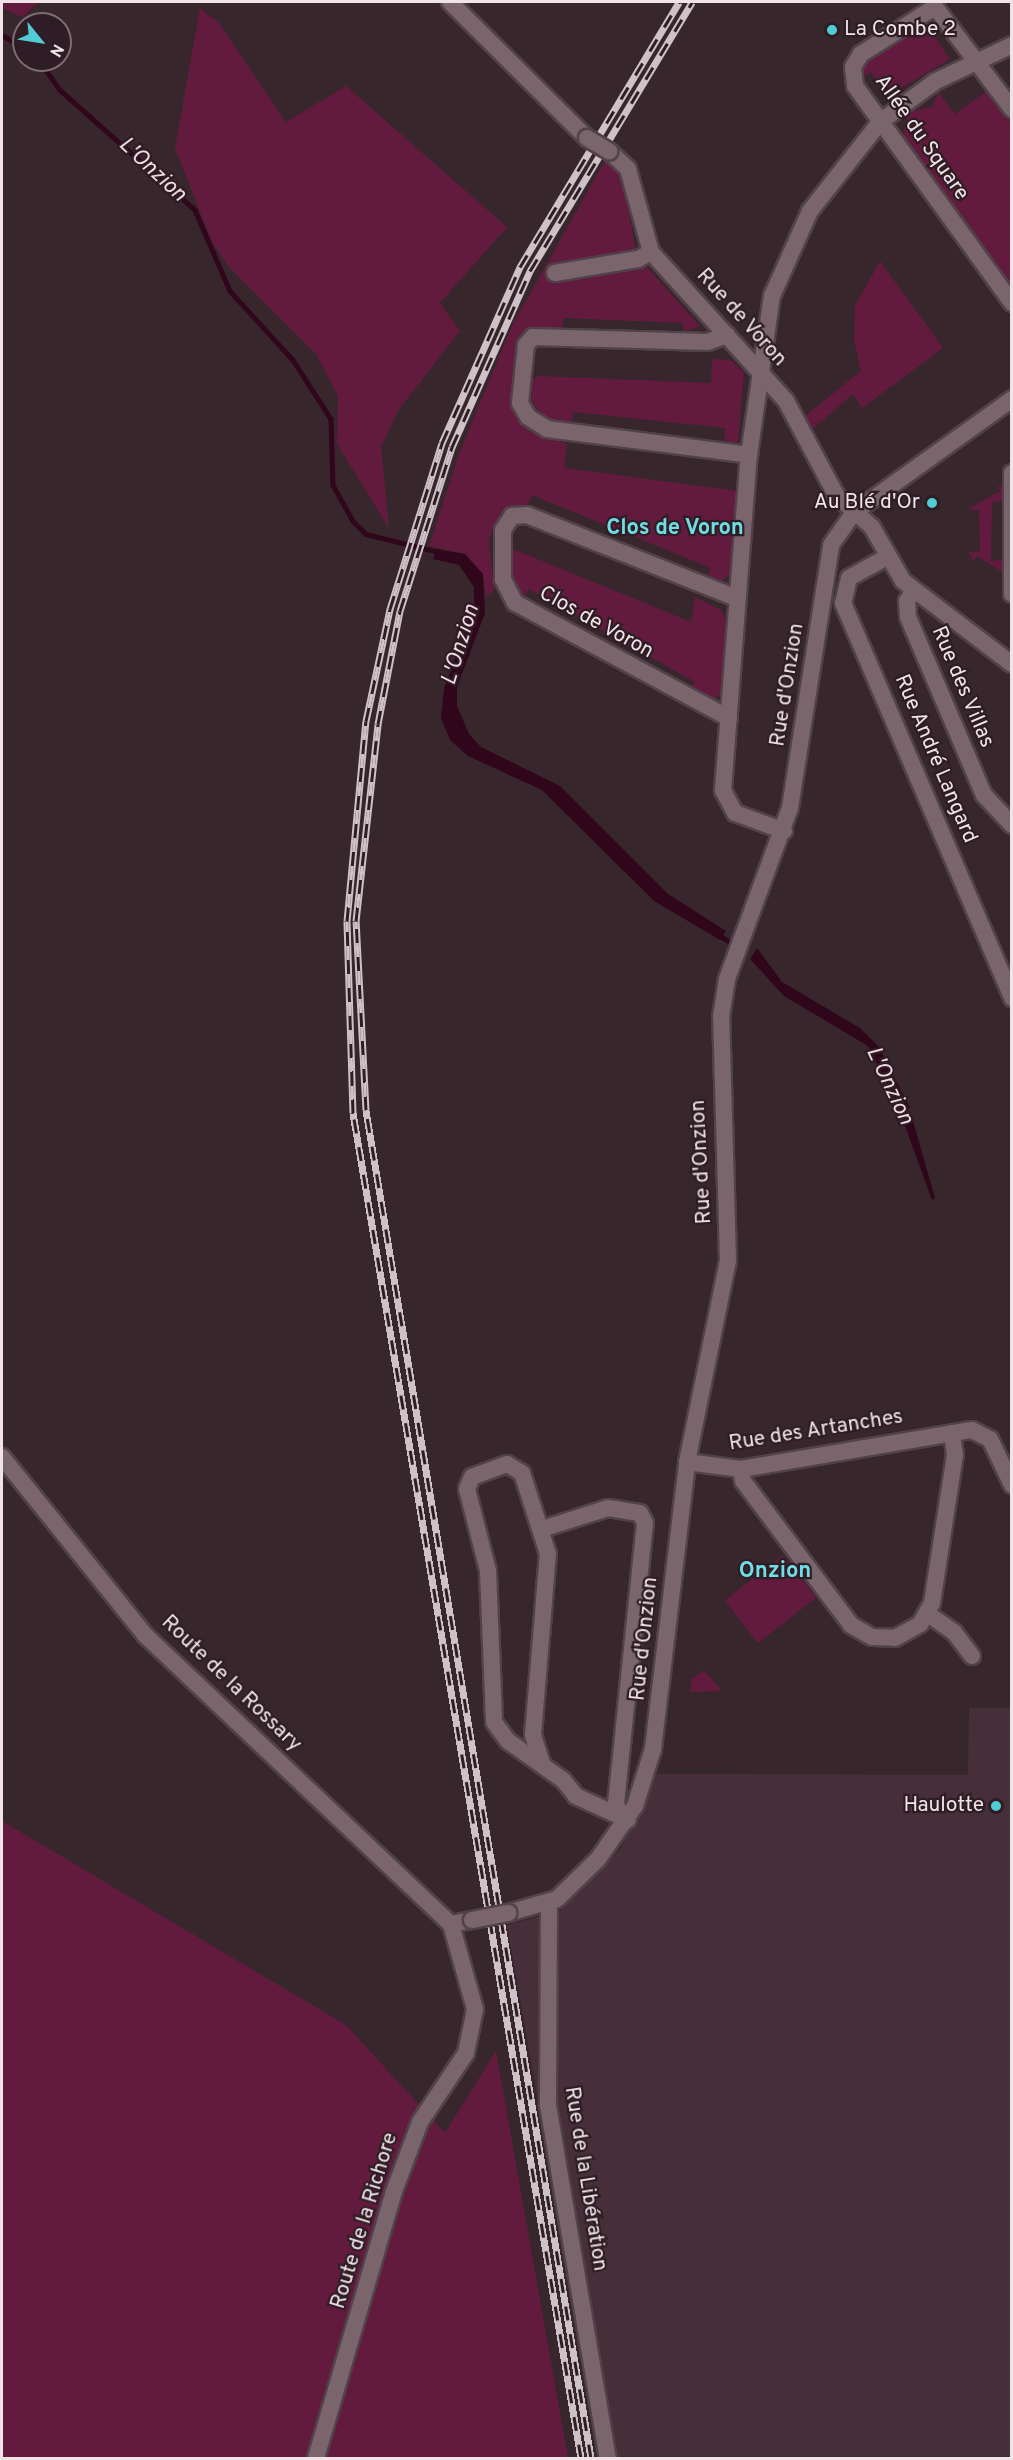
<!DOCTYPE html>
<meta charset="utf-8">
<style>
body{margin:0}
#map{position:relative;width:1013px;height:2460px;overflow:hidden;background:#38262d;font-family:Overpass,sans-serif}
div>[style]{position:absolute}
.built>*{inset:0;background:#472f39}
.green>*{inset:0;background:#621b3e;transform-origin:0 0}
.water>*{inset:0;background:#30061b}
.stream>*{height:4.5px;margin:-2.25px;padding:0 2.25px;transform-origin:2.25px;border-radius:2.25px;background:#30061b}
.roads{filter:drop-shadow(2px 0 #514249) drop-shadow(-2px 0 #514249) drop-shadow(0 2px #514249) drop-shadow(0 -2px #514249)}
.minor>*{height:16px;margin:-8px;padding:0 8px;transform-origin:8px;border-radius:8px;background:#7a656d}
.rail>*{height:7px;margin-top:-3.5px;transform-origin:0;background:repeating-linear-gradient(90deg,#2e1d24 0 14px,#cec1c7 0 28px);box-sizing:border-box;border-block:2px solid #cec1c7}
.bridges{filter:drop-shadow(2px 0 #514249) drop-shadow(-2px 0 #514249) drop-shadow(0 2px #514249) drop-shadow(0 -2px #514249)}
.minor-bridge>*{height:16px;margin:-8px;padding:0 8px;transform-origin:8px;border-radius:8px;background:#7a656d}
.dots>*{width:16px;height:16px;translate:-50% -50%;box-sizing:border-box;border:3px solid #2e1d24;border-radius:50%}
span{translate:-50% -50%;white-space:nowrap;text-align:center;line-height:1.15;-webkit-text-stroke:4.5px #2e1d24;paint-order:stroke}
.poi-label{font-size:21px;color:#f0e4e9}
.left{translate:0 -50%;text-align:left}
.right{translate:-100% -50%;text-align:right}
.street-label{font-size:21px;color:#f0e4e9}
.water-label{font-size:22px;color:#f2d9e2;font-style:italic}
.neighbourhood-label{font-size:22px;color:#70dce4;font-weight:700}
.frame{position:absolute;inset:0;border:3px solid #f0e4e9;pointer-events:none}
.north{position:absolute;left:12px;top:12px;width:60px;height:60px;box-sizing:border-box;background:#2e1d24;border:2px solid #7c6d73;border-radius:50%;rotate:120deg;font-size:16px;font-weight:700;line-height:24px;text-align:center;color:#f0e4e9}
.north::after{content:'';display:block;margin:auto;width:21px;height:27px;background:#51ccd5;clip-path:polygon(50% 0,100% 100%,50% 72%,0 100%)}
</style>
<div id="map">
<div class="built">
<div style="clip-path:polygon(969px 1708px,1011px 1708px,1011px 2458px,601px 2458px,507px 1925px,560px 1911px,621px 1848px,656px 1774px,968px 1775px)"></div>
</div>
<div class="green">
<div style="clip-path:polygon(2px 2px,39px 2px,22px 17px,2px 8px)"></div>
<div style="clip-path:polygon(200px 8px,219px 23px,286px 122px,346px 86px,507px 227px,440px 303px,460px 331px,399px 409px,381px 447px,389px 528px,337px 444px,338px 396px,316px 354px,229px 267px,212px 242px,175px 148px)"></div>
<div style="clip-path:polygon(926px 15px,937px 17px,926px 25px,950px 59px,888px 96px,871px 72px,860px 79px,862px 62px)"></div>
<div style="clip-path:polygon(988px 90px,1011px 122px,1011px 290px,902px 140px,908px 112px,932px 107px,938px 92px,955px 114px)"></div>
<div style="clip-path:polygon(607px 157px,621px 173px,636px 249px,548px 267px,549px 280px,645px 265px,700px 326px,683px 332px,683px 323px,563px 318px,562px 330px,531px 329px,520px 340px,513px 405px,532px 432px,567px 444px,564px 468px,739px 491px,732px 572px,718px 584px,706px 579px,711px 568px,532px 495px,527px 506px,506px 510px,494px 524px,489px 543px,494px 590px,486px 596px,483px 575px,465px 554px,429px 546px,459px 454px,512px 326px)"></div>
<div style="clip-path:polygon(880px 261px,943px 348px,862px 408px,853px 394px,809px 432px,805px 416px,861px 371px,854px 341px,855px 306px)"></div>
<div style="clip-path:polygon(712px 359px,731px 360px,744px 372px,738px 443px,724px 441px,725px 428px,573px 412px,572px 424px,545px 420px,531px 400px,532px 380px,538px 376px,711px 383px)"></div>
<div style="clip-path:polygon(998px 485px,1003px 487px,1004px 501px,992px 502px,991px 561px,1004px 560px,1004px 573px,977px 556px,973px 561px,968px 552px,980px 551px,979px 510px,968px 509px,1000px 491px)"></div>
<div style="clip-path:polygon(513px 549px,691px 622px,695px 597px,721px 610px,729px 626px,721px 694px,712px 701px,689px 693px,695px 682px,529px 589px,523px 600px,511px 582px)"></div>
<div style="left:783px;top:1555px;width:54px;height:74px;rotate:52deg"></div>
<div style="clip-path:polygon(704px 1670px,722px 1691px,691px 1692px,691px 1679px)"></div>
<div style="clip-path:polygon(2px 1821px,346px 2025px,445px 2133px,496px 2051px,568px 2458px,2px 2458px)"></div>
</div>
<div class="water">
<div style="clip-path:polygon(436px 549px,465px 554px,483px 574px,485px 613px,457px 687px,457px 706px,469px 734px,481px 747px,560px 786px,668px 894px,726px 931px,720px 940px,654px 901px,542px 790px,468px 756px,450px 740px,441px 718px,444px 689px,474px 605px,474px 587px,459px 565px,433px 559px)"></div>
<div style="clip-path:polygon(757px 948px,782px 982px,860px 1028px,879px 1047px,910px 1108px,901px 1111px,868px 1046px,784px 996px,750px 959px)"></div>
<div style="clip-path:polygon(911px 1114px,935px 1198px,932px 1200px,901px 1115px)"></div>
</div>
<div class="stream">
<div style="left:2px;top:35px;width:25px;rotate:29deg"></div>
<div style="left:39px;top:60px;width:37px;rotate:55deg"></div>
<div style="left:60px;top:90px;width:181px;rotate:41.6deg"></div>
<div style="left:195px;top:210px;width:88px;rotate:66.6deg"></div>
<div style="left:230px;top:291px;width:93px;rotate:47.6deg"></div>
<div style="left:293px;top:360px;width:70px;rotate:57.2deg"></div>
<div style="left:331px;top:419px;width:66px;rotate:88.3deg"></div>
<div style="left:333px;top:485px;width:41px;rotate:60.9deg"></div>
<div style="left:353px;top:521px;width:18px;rotate:45deg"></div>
<div style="left:366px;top:534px;width:75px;rotate:13.9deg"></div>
<div style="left:719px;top:935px;width:19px;rotate:32deg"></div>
</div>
<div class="roads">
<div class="minor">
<div style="left:450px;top:2px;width:193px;rotate:44.8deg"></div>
<div style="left:1012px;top:109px;width:128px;rotate:-127deg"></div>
<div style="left:935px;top:7px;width:88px;rotate:147.6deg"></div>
<div style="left:861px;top:54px;width:15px;rotate:122deg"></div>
<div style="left:853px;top:67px;width:19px;rotate:84deg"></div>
<div style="left:855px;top:86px;width:268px;rotate:54.1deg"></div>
<div style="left:609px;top:151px;width:26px;rotate:43deg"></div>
<div style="left:628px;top:169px;width:86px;rotate:74.5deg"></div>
<div style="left:651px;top:252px;width:201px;rotate:47.8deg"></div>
<div style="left:786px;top:401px;width:106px;rotate:62deg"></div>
<div style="left:836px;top:495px;width:48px;rotate:41.6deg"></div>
<div style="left:872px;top:527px;width:62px;rotate:60.1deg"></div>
<div style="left:903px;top:581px;width:137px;rotate:37.3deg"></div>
<div style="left:555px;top:273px;width:84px;rotate:-9.6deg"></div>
<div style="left:638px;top:259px;width:15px;rotate:-28deg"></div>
<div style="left:727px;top:335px;width:20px;rotate:160deg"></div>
<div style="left:708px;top:342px;width:175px;rotate:-178.4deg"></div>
<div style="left:533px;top:337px;width:11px;rotate:131deg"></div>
<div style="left:526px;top:345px;width:58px;rotate:95.9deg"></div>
<div style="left:520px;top:403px;width:16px;rotate:60deg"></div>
<div style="left:528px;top:417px;width:22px;rotate:32deg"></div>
<div style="left:547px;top:429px;width:204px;rotate:7.3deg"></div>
<div style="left:1012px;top:473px;width:121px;rotate:90deg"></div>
<div style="left:887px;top:557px;width:43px;rotate:151.1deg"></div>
<div style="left:849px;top:578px;width:26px;rotate:103deg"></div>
<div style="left:843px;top:603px;width:430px;rotate:66.8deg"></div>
<div style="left:913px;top:592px;width:11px;rotate:124deg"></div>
<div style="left:907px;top:601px;width:16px;rotate:86deg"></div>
<div style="left:908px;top:617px;width:194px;rotate:66.9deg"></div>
<div style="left:984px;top:795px;width:41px;rotate:47deg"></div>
<div style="left:729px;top:718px;width:243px;rotate:-151.7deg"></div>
<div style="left:515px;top:603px;width:27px;rotate:-117deg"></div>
<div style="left:503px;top:579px;width:49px;rotate:-90deg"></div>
<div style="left:503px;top:530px;width:17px;rotate:-57deg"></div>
<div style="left:512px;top:516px;width:15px;rotate:-4deg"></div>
<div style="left:527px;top:515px;width:226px;rotate:21.6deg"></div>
<div style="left:784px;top:831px;width:52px;rotate:-159.8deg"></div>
<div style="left:735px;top:813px;width:26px;rotate:-118deg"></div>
<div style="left:723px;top:790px;width:336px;rotate:-85.6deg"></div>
<div style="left:749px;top:455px;width:161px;rotate:-81.8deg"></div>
<div style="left:772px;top:296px;width:93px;rotate:-65.9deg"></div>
<div style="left:810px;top:211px;width:113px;rotate:-51.8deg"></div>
<div style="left:880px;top:122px;width:69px;rotate:-36.2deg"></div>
<div style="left:936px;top:81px;width:84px;rotate:-25.3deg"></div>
<div style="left:2px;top:1457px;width:228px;rotate:51.2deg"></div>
<div style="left:145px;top:1635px;width:421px;rotate:43.4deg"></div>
<div style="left:687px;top:1462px;width:54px;rotate:7.4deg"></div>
<div style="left:741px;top:1469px;width:234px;rotate:-9.6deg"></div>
<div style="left:972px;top:1430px;width:20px;rotate:27deg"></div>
<div style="left:990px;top:1439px;width:51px;rotate:64.4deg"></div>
<div style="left:741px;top:1469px;width:12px;rotate:81deg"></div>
<div style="left:743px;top:1481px;width:180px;rotate:53.1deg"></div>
<div style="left:851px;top:1625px;width:24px;rotate:30deg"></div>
<div style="left:872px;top:1637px;width:23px;rotate:2deg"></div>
<div style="left:895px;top:1638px;width:29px;rotate:-29deg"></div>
<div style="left:920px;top:1624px;width:24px;rotate:-60deg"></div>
<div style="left:932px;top:1603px;width:150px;rotate:-81.2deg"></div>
<div style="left:955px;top:1455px;width:22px;rotate:-98deg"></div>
<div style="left:542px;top:1529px;width:69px;rotate:-17.7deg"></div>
<div style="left:608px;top:1508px;width:32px;rotate:9deg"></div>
<div style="left:640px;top:1513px;width:11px;rotate:63deg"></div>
<div style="left:645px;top:1523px;width:281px;rotate:95.9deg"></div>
<div style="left:616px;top:1803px;width:13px;rotate:72deg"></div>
<div style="left:928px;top:1614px;width:32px;rotate:35deg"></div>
<div style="left:954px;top:1632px;width:30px;rotate:53deg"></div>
<div style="left:542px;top:1763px;width:29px;rotate:-108deg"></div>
<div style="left:533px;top:1735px;width:182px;rotate:-85.3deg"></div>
<div style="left:548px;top:1554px;width:85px;rotate:-107.8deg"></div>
<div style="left:522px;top:1473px;width:17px;rotate:-149deg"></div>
<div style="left:507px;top:1464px;width:37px;rotate:160deg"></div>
<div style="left:472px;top:1477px;width:13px;rotate:113deg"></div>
<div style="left:467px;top:1489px;width:85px;rotate:75.6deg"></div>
<div style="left:488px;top:1571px;width:151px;rotate:87.7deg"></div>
<div style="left:494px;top:1722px;width:24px;rotate:54deg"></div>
<div style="left:508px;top:1741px;width:67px;rotate:35.3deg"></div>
<div style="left:563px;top:1780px;width:21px;rotate:51deg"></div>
<div style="left:576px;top:1796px;width:57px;rotate:24.8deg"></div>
<div style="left:549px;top:1904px;width:201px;rotate:90.3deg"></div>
<div style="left:548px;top:2105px;width:358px;rotate:80.4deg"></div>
<div style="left:508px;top:1913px;width:51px;rotate:-15.9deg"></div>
<div style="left:557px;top:1899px;width:57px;rotate:-44.3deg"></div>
<div style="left:598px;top:1859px;width:65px;rotate:-55.1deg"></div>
<div style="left:635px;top:1806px;width:60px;rotate:-72.5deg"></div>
<div style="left:653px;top:1749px;width:289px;rotate:-83.2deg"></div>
<div style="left:687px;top:1462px;width:205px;rotate:-78.5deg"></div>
<div style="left:728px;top:1261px;width:244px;rotate:-91.6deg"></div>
<div style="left:721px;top:1017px;width:38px;rotate:-81deg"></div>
<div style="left:727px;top:979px;width:182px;rotate:-69.8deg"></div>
<div style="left:790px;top:808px;width:266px;rotate:-81.1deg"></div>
<div style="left:831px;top:545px;width:39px;rotate:-55deg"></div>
<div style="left:853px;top:513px;width:196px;rotate:-35.6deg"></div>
<div style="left:316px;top:2458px;width:275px;rotate:-73.7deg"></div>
<div style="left:393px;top:2194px;width:77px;rotate:-69.4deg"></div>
<div style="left:420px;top:2122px;width:83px;rotate:-56.3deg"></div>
<div style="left:466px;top:2053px;width:45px;rotate:-78.4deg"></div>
<div style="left:475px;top:2009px;width:88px;rotate:-105.8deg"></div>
<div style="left:451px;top:1924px;width:21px;rotate:-11deg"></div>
</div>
</div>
<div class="rail">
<div style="left:581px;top:2458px;width:1364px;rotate:-99.62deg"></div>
<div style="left:353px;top:1113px;width:192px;rotate:-91.8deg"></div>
<div style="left:347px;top:921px;width:201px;rotate:-84.6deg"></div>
<div style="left:366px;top:721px;width:115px;rotate:-77.9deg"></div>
<div style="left:390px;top:609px;width:174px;rotate:-72.6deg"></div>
<div style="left:442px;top:443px;width:193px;rotate:-66.1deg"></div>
<div style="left:520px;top:267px;width:309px;rotate:-59deg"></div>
<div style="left:591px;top:2458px;width:1367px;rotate:-99.48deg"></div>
<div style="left:366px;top:1110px;width:189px;rotate:-93deg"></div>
<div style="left:356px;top:921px;width:198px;rotate:-83.6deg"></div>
<div style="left:378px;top:724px;width:115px;rotate:-79deg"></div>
<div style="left:400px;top:611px;width:172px;rotate:-72.4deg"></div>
<div style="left:452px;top:447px;width:193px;rotate:-66.1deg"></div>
<div style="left:530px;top:271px;width:314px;rotate:-58.9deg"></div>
</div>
<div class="bridges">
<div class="minor-bridge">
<div style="left:587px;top:138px;width:26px;rotate:31deg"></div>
<div style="left:472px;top:1920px;width:37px;rotate:-11deg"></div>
</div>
</div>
<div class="dots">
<div style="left:832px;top:30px;background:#51ccd5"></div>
<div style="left:932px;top:503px;background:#51ccd5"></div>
<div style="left:996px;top:1806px;background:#51ccd5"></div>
</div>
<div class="poi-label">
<span class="left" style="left:844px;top:30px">La Combe 2</span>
<span class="right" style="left:920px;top:503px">Au Blé d'Or</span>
<span class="right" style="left:984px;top:1806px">Haulotte</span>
</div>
<div class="street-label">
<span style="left:921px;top:138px;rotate:55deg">Allée du Square</span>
<span style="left:741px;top:318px;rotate:48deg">Rue de Voron</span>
<span style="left:596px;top:623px;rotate:29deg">Clos de Voron</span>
<span style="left:788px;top:685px;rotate:-81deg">Rue d'Onzion</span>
<span style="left:962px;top:687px;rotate:67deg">Rue des Villas</span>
<span style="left:935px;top:759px;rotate:67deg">Rue André Langard</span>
<span style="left:702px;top:1162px;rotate:-93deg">Rue d'Onzion</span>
<span style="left:816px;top:1431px;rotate:-9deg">Rue des Artanches</span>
<span style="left:645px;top:1639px;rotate:-84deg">Rue d'Onzion</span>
<span style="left:231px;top:1684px;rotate:44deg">Route de la Rossary</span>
<span style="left:585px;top:2179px;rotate:81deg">Rue de la Libération</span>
<span style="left:365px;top:2221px;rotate:-73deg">Route de la Richore</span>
</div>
<div class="water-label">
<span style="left:152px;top:170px;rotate:43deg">L'Onzion</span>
<span style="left:461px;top:645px;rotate:-73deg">L'Onzion</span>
<span style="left:889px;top:1086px;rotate:65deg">L'Onzion</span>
</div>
<div class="neighbourhood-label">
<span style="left:675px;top:529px">Clos de Voron</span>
<span style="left:775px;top:1572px">Onzion</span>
</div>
<div class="frame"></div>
<div class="north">N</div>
</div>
